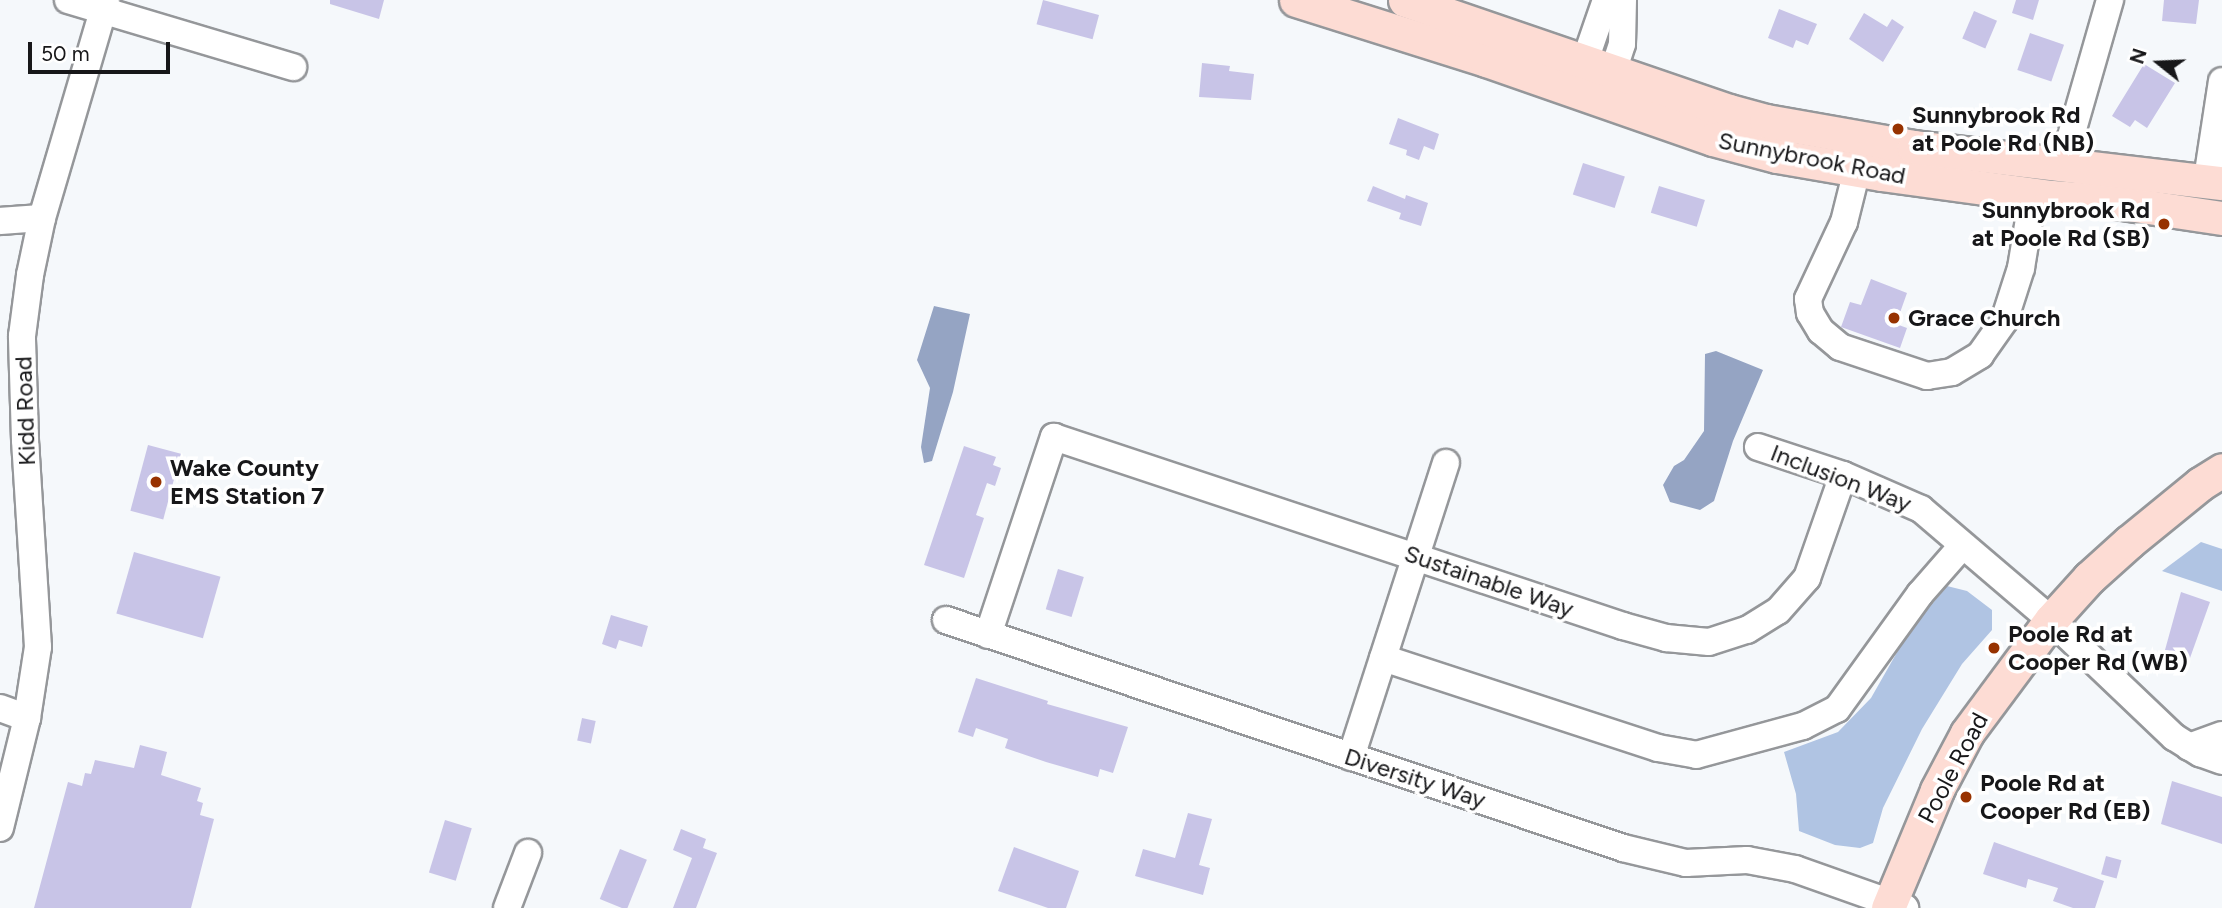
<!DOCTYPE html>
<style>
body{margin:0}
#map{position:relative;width:2222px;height:908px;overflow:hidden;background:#f5f8fb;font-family:Figtree,sans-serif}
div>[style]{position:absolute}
.forest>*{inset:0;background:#b0c4e3}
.water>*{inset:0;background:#95a4c3}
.building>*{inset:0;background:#c8c4e7;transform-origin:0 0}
.roads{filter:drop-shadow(2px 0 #95979a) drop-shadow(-2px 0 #95979a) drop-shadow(0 2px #95979a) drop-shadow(0 -2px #95979a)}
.minor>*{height:26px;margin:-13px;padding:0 13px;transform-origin:13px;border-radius:13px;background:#fff}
.major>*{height:33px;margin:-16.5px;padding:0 16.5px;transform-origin:16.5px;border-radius:16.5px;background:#fddcd4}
.dots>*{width:19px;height:19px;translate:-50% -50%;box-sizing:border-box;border:4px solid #fff;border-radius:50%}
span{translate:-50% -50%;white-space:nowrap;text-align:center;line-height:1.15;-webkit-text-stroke:7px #fff;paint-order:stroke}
.poi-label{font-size:24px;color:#171719;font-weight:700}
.left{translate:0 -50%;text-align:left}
.right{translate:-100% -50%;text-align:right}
.street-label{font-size:24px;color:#171719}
.north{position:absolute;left:2124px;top:28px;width:70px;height:70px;-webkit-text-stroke:5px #fff;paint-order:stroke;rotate:288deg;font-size:19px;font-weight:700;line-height:28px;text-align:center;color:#171719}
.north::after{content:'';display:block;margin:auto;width:24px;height:32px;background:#171719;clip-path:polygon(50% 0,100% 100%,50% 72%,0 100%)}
.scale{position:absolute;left:28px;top:42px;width:142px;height:32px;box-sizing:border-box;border:4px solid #171719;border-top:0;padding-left:9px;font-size:21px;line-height:24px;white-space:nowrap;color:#171719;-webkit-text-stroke:5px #fff;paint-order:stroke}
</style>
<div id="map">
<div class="forest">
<div style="clip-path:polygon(2201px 542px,2222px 549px,2222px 591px,2162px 571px)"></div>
<div style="clip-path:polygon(1947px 586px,1967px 591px,1992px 610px,1992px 630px,1962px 664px,1922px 729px,1883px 808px,1873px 843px,1860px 848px,1835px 845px,1799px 831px,1796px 794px,1784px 752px,1838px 732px,1871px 698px,1908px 633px)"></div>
</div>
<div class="water">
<div style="clip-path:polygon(934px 306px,970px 314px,953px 392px,932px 461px,924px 463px,921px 447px,930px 388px,917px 360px)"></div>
<div style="clip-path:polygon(1716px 351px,1763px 370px,1733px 441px,1714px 501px,1700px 510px,1670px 502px,1663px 485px,1674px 466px,1684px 460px,1704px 431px,1705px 354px)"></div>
</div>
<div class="building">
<div style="clip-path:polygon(330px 0,384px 0,379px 19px,330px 4px)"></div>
<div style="left:1043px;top:0;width:58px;height:25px;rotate:15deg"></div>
<div style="clip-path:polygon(2016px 0,2039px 0,2033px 20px,2012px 13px)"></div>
<div style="clip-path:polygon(2164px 0,2199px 0,2196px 24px,2162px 21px)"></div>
<div style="clip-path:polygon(1779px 9px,1817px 24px,1808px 45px,1796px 40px,1793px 48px,1768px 38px)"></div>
<div style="left:1974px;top:11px;width:25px;height:30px;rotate:23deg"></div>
<div style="clip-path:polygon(1864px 13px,1887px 27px,1892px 19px,1904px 27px,1883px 62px,1849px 39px)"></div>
<div style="left:2030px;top:33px;width:36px;height:39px;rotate:19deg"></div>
<div style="clip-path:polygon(1202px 63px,1230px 66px,1229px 71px,1254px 74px,1251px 100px,1199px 97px)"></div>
<div style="clip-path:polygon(2144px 64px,2175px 83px,2147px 128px,2135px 120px,2130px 127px,2112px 116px)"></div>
<div style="clip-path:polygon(1398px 118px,1439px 134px,1434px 150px,1424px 146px,1419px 160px,1406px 155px,1407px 150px,1389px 144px)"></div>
<div style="left:1583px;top:163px;width:44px;height:33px;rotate:18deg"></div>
<div style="clip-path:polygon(1373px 186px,1405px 199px,1406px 195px,1428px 203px,1421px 226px,1399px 219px,1401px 213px,1367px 201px)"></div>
<div style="left:1659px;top:186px;width:48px;height:28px;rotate:17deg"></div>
<div style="clip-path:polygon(1871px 279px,1907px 293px,1896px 324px,1907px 328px,1900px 348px,1841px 327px,1850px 302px,1861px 305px)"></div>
<div style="left:148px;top:445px;width:34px;height:68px;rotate:15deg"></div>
<div style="clip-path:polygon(964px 446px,996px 457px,993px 465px,1001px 468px,995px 486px,987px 483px,976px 515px,984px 518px,964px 578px,924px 565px)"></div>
<div style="left:134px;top:552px;width:90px;height:64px;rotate:16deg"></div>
<div style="left:1058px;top:569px;width:27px;height:42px;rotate:17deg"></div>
<div style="clip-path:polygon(2181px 592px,2210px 602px,2190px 658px,2165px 650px)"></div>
<div style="clip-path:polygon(611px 615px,648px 626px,642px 647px,619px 640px,616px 649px,602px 644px)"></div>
<div style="clip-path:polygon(976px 678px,1048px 701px,1047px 704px,1128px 727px,1113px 773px,1100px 769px,1098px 777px,1046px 762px,1005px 748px,1008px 739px,976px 728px,973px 737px,958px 732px)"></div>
<div style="left:582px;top:718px;width:14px;height:23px;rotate:12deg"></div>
<div style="clip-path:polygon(140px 745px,167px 752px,161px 775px,201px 788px,197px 801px,203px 803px,200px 815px,214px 819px,191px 908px,34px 908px,68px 782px,82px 786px,85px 773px,91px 774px,95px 760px,134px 768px)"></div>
<div style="clip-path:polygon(2172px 781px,2222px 797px,2222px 844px,2161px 824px)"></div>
<div style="clip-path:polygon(1188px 813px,1212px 819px,1199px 865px,1210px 868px,1203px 895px,1135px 876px,1143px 849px,1175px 858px)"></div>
<div style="left:445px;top:820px;width:28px;height:55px;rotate:17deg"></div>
<div style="clip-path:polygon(681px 829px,706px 839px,703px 848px,717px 853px,696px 908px,673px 908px,692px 858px,673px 850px)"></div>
<div style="clip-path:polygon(1994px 842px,2104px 881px,2095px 908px,2073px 908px,2053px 901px,2058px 888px,2028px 879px,2026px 888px,1983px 874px)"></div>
<div style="clip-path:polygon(1014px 847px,1079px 871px,1066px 908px,1048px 908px,998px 891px)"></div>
<div style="left:620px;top:849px;width:29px;height:54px;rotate:22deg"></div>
<div style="left:2106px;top:856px;width:16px;height:19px;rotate:15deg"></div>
</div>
<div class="roads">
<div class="minor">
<div style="left:68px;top:0;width:235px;rotate:16.6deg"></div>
<div style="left:1579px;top:78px;width:83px;rotate:-70.9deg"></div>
<div style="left:1607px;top:90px;width:48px;rotate:-71.9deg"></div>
<div style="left:1622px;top:44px;width:44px;rotate:-88.7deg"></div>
<div style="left:2063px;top:164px;width:171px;rotate:-74deg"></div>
<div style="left:1857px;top:170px;width:54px;rotate:104deg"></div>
<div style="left:1844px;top:222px;width:85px;rotate:115.1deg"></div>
<div style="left:1808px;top:299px;width:14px;rotate:82deg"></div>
<div style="left:1810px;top:313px;width:21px;rotate:59deg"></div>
<div style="left:1821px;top:331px;width:25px;rotate:40deg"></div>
<div style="left:1840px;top:347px;width:92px;rotate:18.4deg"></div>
<div style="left:1927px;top:376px;width:25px;rotate:-9deg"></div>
<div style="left:1952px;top:372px;width:33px;rotate:-31deg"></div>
<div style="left:1980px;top:355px;width:42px;rotate:-54.8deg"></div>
<div style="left:2004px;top:321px;width:56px;rotate:-72.2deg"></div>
<div style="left:2021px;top:268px;width:74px;rotate:-80.7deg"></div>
<div style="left:2207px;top:179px;width:99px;rotate:-81.3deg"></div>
<div style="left:0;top:221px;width:42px;rotate:-4.1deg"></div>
<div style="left:1758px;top:447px;width:89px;rotate:18.2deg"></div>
<div style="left:1843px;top:475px;width:85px;rotate:23.6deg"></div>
<div style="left:1921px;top:509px;width:171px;rotate:40.5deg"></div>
<div style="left:2051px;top:620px;width:170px;rotate:43.6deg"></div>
<div style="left:2174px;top:737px;width:31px;rotate:32deg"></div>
<div style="left:2200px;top:753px;width:23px;rotate:20deg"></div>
<div style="left:946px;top:620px;width:714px;rotate:18.61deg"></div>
<div style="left:1623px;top:848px;width:65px;rotate:13.4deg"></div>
<div style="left:1686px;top:863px;width:61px;rotate:-2.8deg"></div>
<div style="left:1747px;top:860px;width:49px;rotate:10.6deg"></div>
<div style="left:1795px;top:869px;width:117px;rotate:19.5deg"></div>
<div style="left:988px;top:635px;width:209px;rotate:-71.6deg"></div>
<div style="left:1054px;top:437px;width:600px;rotate:18.37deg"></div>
<div style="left:1623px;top:626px;width:45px;rotate:15.6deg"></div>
<div style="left:1666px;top:638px;width:43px;rotate:5.3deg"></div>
<div style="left:1709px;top:642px;width:40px;rotate:-18deg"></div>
<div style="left:1747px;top:630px;width:36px;rotate:-32deg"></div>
<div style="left:1778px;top:611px;width:44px;rotate:-48.7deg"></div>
<div style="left:1807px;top:578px;width:109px;rotate:-70.7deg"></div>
<div style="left:1383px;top:658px;width:289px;rotate:18.1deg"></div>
<div style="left:1658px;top:748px;width:39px;rotate:10deg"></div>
<div style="left:1696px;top:755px;width:111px;rotate:-15.2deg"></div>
<div style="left:1803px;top:726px;width:38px;rotate:-27deg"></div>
<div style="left:1837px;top:709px;width:142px;rotate:-54.2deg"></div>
<div style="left:1920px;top:594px;width:64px;rotate:-48.8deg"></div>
<div style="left:0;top:708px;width:29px;rotate:20deg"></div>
<div style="left:2189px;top:747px;width:35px;rotate:-20deg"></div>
<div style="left:1351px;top:757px;width:309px;rotate:-72.1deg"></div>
<div style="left:0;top:828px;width:113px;rotate:-76.2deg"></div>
<div style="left:27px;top:718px;width:72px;rotate:-81.2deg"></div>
<div style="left:38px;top:647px;width:207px;rotate:-93.6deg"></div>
<div style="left:25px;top:440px;width:104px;rotate:-91.7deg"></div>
<div style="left:22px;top:336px;width:62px;rotate:-82.5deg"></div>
<div style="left:30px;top:275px;width:58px;rotate:-78.1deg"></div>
<div style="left:42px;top:218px;width:227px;rotate:-73.6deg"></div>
<div style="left:507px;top:908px;width:59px;rotate:-69.1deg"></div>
</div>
<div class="major">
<div style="left:1296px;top:0;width:199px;rotate:17.5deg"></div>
<div style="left:1486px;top:60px;width:240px;rotate:19.2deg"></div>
<div style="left:1713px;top:139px;width:66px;rotate:14.9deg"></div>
<div style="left:1777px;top:156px;width:106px;rotate:9.8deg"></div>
<div style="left:1881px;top:174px;width:172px;rotate:7.7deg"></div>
<div style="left:2051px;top:197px;width:57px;rotate:4deg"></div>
<div style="left:2108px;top:201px;width:115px;rotate:8.5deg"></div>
<div style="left:1405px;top:0;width:342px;rotate:18.9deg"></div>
<div style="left:1729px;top:111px;width:38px;rotate:15deg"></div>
<div style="left:1766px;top:121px;width:150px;rotate:10deg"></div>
<div style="left:1914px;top:147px;width:310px;rotate:6.7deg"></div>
<div style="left:1888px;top:908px;width:128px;rotate:-67.4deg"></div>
<div style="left:1937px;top:790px;width:64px;rotate:-62.2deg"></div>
<div style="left:1967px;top:733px;width:141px;rotate:-53.4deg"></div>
<div style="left:2051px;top:620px;width:57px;rotate:-47.9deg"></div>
<div style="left:2089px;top:578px;width:54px;rotate:-42deg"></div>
<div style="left:2129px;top:542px;width:92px;rotate:-39.2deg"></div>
<div style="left:2200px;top:484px;width:26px;rotate:-32deg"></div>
</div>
</div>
<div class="dots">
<div style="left:1898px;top:129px;background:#973200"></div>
<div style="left:2164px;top:224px;background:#973200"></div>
<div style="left:1894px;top:318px;background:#973200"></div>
<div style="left:156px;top:482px;background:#973200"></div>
<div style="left:1994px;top:648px;background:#973200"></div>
<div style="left:1966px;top:797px;background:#973200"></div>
</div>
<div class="poi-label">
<span class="left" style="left:1912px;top:129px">Sunnybrook Rd<br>at Poole Rd (NB)</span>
<span class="right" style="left:2150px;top:224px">Sunnybrook Rd<br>at Poole Rd (SB)</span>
<span class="left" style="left:1908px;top:318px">Grace Church</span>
<span class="left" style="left:170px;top:482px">Wake County<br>EMS Station 7</span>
<span class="left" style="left:2008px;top:648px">Poole Rd at<br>Cooper Rd (WB)</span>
<span class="left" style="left:1980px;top:797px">Poole Rd at<br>Cooper Rd (EB)</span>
</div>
<div class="street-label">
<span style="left:1812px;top:158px;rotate:11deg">Sunnybrook Road</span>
<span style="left:25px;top:411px;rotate:-92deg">Kidd Road</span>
<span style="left:1841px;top:478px;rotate:21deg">Inclusion Way</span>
<span style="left:1489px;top:581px;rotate:19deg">Sustainable Way</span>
<span style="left:1953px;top:768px;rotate:-62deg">Poole Road</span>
<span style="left:1415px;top:778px;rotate:18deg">Diversity Way</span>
</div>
<div class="north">N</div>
<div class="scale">50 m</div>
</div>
